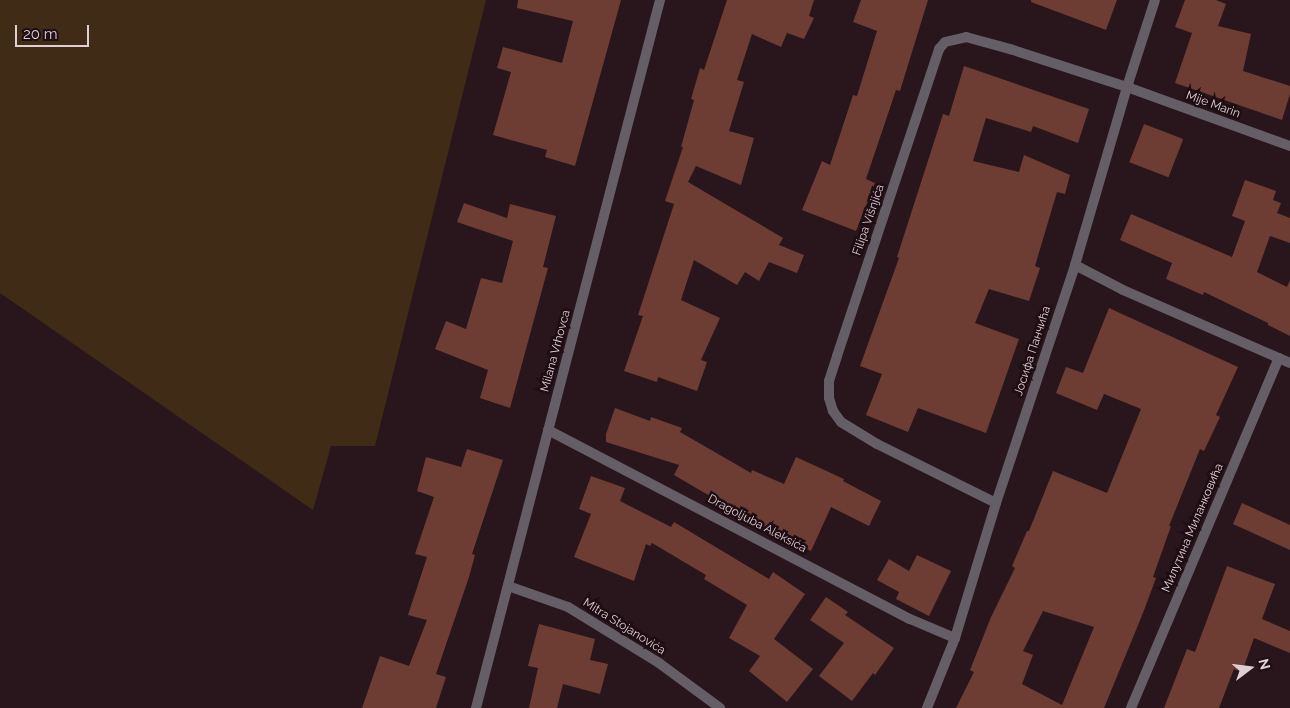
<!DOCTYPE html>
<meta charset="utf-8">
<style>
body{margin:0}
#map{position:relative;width:1290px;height:708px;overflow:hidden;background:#28161c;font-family:Raleway,sans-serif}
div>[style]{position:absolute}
.green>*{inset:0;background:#402c16}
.building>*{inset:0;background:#6d3c33;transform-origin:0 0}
.street>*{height:10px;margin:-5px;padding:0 5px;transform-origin:5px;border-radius:5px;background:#655e66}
span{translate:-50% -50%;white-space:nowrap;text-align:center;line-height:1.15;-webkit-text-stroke:5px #1e0d13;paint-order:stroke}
.street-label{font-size:12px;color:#ddcfd3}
.north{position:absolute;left:1225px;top:643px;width:50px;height:50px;-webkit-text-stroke:4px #1e0d13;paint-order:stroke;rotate:75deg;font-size:14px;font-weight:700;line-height:20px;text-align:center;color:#ddcfd3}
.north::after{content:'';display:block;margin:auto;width:18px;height:22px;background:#ddcfd3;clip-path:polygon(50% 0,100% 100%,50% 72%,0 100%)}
.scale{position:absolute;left:15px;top:25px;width:74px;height:22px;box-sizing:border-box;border:2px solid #ddcfd3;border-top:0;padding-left:6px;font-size:15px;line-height:18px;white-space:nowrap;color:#ddcfd3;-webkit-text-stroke:4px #1e0d13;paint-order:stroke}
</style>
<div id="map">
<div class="green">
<div style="clip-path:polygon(0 0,486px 0,375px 446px,331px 446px,313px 510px,0 293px)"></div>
</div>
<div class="building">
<div style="clip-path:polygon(518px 0,621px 0,575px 166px,545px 157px,547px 150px,493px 135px,511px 72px,497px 68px,503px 47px,562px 63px,573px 21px,517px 8px)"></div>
<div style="clip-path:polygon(727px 0,814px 0,809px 16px,814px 18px,804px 39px,787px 33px,781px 47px,752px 34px,737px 80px,744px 82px,729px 131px,754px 138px,741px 185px,696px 166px,688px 182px,783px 238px,779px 245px,804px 255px,797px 273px,769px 262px,759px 281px,745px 272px,737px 285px,694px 260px,681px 300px,720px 318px,701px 360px,707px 362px,697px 391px,658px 377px,657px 382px,624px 371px,643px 316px,638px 315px,674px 204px,665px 201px,683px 147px,681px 147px,694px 100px,691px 99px,700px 68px,704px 70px)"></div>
<div style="clip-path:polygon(861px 0,928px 0,900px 91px,896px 90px,866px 179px,875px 183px,856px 231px,802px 210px,822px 161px,830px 165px,853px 95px,857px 96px,877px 31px,853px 22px)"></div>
<div style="clip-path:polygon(1031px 0,1117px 0,1106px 30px,1031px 2px)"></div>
<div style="clip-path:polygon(1185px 0,1216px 0,1226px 4px,1218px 26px,1251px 34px,1243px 71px,1290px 86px,1290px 94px,1282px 120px,1175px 83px,1192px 33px,1175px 27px)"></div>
<div style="clip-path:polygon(964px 66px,1089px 109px,1078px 143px,1033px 126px,1031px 132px,986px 118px,973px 161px,1019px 172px,1024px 155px,1070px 175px,1065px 194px,1057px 192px,1035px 266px,1040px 268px,1029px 301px,989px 289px,975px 323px,1019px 339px,986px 433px,918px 408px,908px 432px,866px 415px,882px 374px,860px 366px,899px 258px,897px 257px,943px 114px,949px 116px)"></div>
<div style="left:1144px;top:124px;width:42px;height:41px;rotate:21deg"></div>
<div style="clip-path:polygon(1245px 180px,1276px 191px,1273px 200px,1281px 203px,1277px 213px,1290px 218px,1290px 243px,1270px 236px,1257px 272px,1287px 287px,1290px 280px,1290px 336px,1268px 325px,1268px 323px,1204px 292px,1203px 295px,1166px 279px,1172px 263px,1120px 240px,1131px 214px,1232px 257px,1245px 221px,1232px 216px)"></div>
<div style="clip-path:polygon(464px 203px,507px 218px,510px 204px,556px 216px,543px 267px,548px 268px,510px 408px,480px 398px,488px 370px,435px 349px,446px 321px,466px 329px,481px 278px,502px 283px,513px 241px,457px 222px)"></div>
<div style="clip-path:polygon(evenodd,1109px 308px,1238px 367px,1216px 415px,1220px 417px,1204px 451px,1200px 449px,1169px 526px,1171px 526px,1153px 577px,1156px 578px,1143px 613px,1104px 708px,956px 708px,974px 672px,970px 670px,991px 617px,1015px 568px,1012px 566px,1027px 531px,1029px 531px,1053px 471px,1107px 493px,1141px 409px,1104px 394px,1097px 410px,1056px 393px,1066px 367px,1083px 373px,1109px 308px,1043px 611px,1094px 627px,1062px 705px,1022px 684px,1033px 655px,1023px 651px,1043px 611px)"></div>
<div style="clip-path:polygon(615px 408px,650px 421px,651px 417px,682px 428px,680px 432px,751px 473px,752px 470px,784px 484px,796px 457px,844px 479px,843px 481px,881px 501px,869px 526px,831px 507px,811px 551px,778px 536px,674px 475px,679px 465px,606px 442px,606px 434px)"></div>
<div style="clip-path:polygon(467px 449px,503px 460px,472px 554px,475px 555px,469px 577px,436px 674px,446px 677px,436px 708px,362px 708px,380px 656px,409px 666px,427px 620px,408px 615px,427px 557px,415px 554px,434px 497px,417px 491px,426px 457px,461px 467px)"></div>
<div style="clip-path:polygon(591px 476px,625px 488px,620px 501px,671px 527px,674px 522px,769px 579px,773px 572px,805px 594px,774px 639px,813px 669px,787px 702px,749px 671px,760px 656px,729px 638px,747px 605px,704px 579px,706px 575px,652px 543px,650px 546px,646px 544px,634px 581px,574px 557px,591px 514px,579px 509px)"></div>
<div style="clip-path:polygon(1242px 503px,1290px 525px,1290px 550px,1233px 524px)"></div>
<div style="clip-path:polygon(917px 555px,951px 571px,929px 616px,896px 599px,899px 592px,877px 580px,889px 559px,909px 571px)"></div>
<div style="clip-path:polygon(1227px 566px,1275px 584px,1262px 619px,1290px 631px,1290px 653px,1254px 638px,1242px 672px,1234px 669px,1219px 708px,1164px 708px,1187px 649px,1195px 652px)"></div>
<div style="clip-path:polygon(826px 597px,848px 612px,845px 615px,894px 648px,875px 675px,873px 673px,852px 701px,819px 676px,844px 643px,810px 620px)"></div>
<div style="clip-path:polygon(539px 624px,595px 639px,590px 660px,608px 664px,600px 694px,563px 684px,557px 708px,529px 708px,538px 668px,528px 666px)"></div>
</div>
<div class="street">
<div style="left:1075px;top:265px;width:54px;rotate:27.5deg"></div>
<div style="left:1123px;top:290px;width:182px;rotate:23.6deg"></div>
<div style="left:548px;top:430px;width:408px;rotate:27.6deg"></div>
<div style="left:910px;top:619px;width:49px;rotate:22.9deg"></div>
<div style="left:996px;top:503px;width:133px;rotate:-153.6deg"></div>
<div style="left:877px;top:444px;width:42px;rotate:-148.6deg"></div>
<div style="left:841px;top:422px;width:14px;rotate:-126deg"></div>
<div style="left:833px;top:411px;width:14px;rotate:-107deg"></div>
<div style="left:829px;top:398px;width:17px;rotate:-90deg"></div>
<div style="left:829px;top:381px;width:26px;rotate:-72deg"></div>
<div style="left:837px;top:356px;width:324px;rotate:-71.6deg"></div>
<div style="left:939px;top:49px;width:9px;rotate:-49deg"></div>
<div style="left:945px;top:42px;width:22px;rotate:-13deg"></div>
<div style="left:966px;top:37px;width:46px;rotate:15.3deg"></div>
<div style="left:1010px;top:49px;width:123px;rotate:18deg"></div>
<div style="left:1127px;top:87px;width:173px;rotate:19.9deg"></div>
<div style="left:508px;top:586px;width:64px;rotate:19.3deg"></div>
<div style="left:568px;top:607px;width:107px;rotate:31.6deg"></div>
<div style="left:659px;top:663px;width:76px;rotate:36.4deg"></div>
<div style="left:476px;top:708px;width:732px;rotate:-75.43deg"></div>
<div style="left:927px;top:708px;width:75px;rotate:-68.2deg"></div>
<div style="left:955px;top:638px;width:141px;rotate:-73.1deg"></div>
<div style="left:996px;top:503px;width:251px;rotate:-71.6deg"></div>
<div style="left:1075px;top:265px;width:185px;rotate:-73.7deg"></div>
<div style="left:1127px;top:87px;width:91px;rotate:-72.2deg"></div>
<div style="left:1131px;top:708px;width:380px;rotate:-67.1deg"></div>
</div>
<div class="street-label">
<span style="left:1213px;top:105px;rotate:20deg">Mije Marin</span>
<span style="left:869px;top:220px;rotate:-71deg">Filipa Višnjića</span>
<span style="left:556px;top:351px;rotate:-75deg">Milana Vrhovca</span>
<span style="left:1033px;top:351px;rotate:-72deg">Јосифа Панчића</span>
<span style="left:757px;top:524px;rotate:28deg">Dragoljuba Aleksića</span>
<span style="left:1193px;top:528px;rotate:-67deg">Милутина Миланковића</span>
<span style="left:624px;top:627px;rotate:32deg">Mitra Stojanovića</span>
</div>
<div class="north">N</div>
<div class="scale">20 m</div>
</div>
